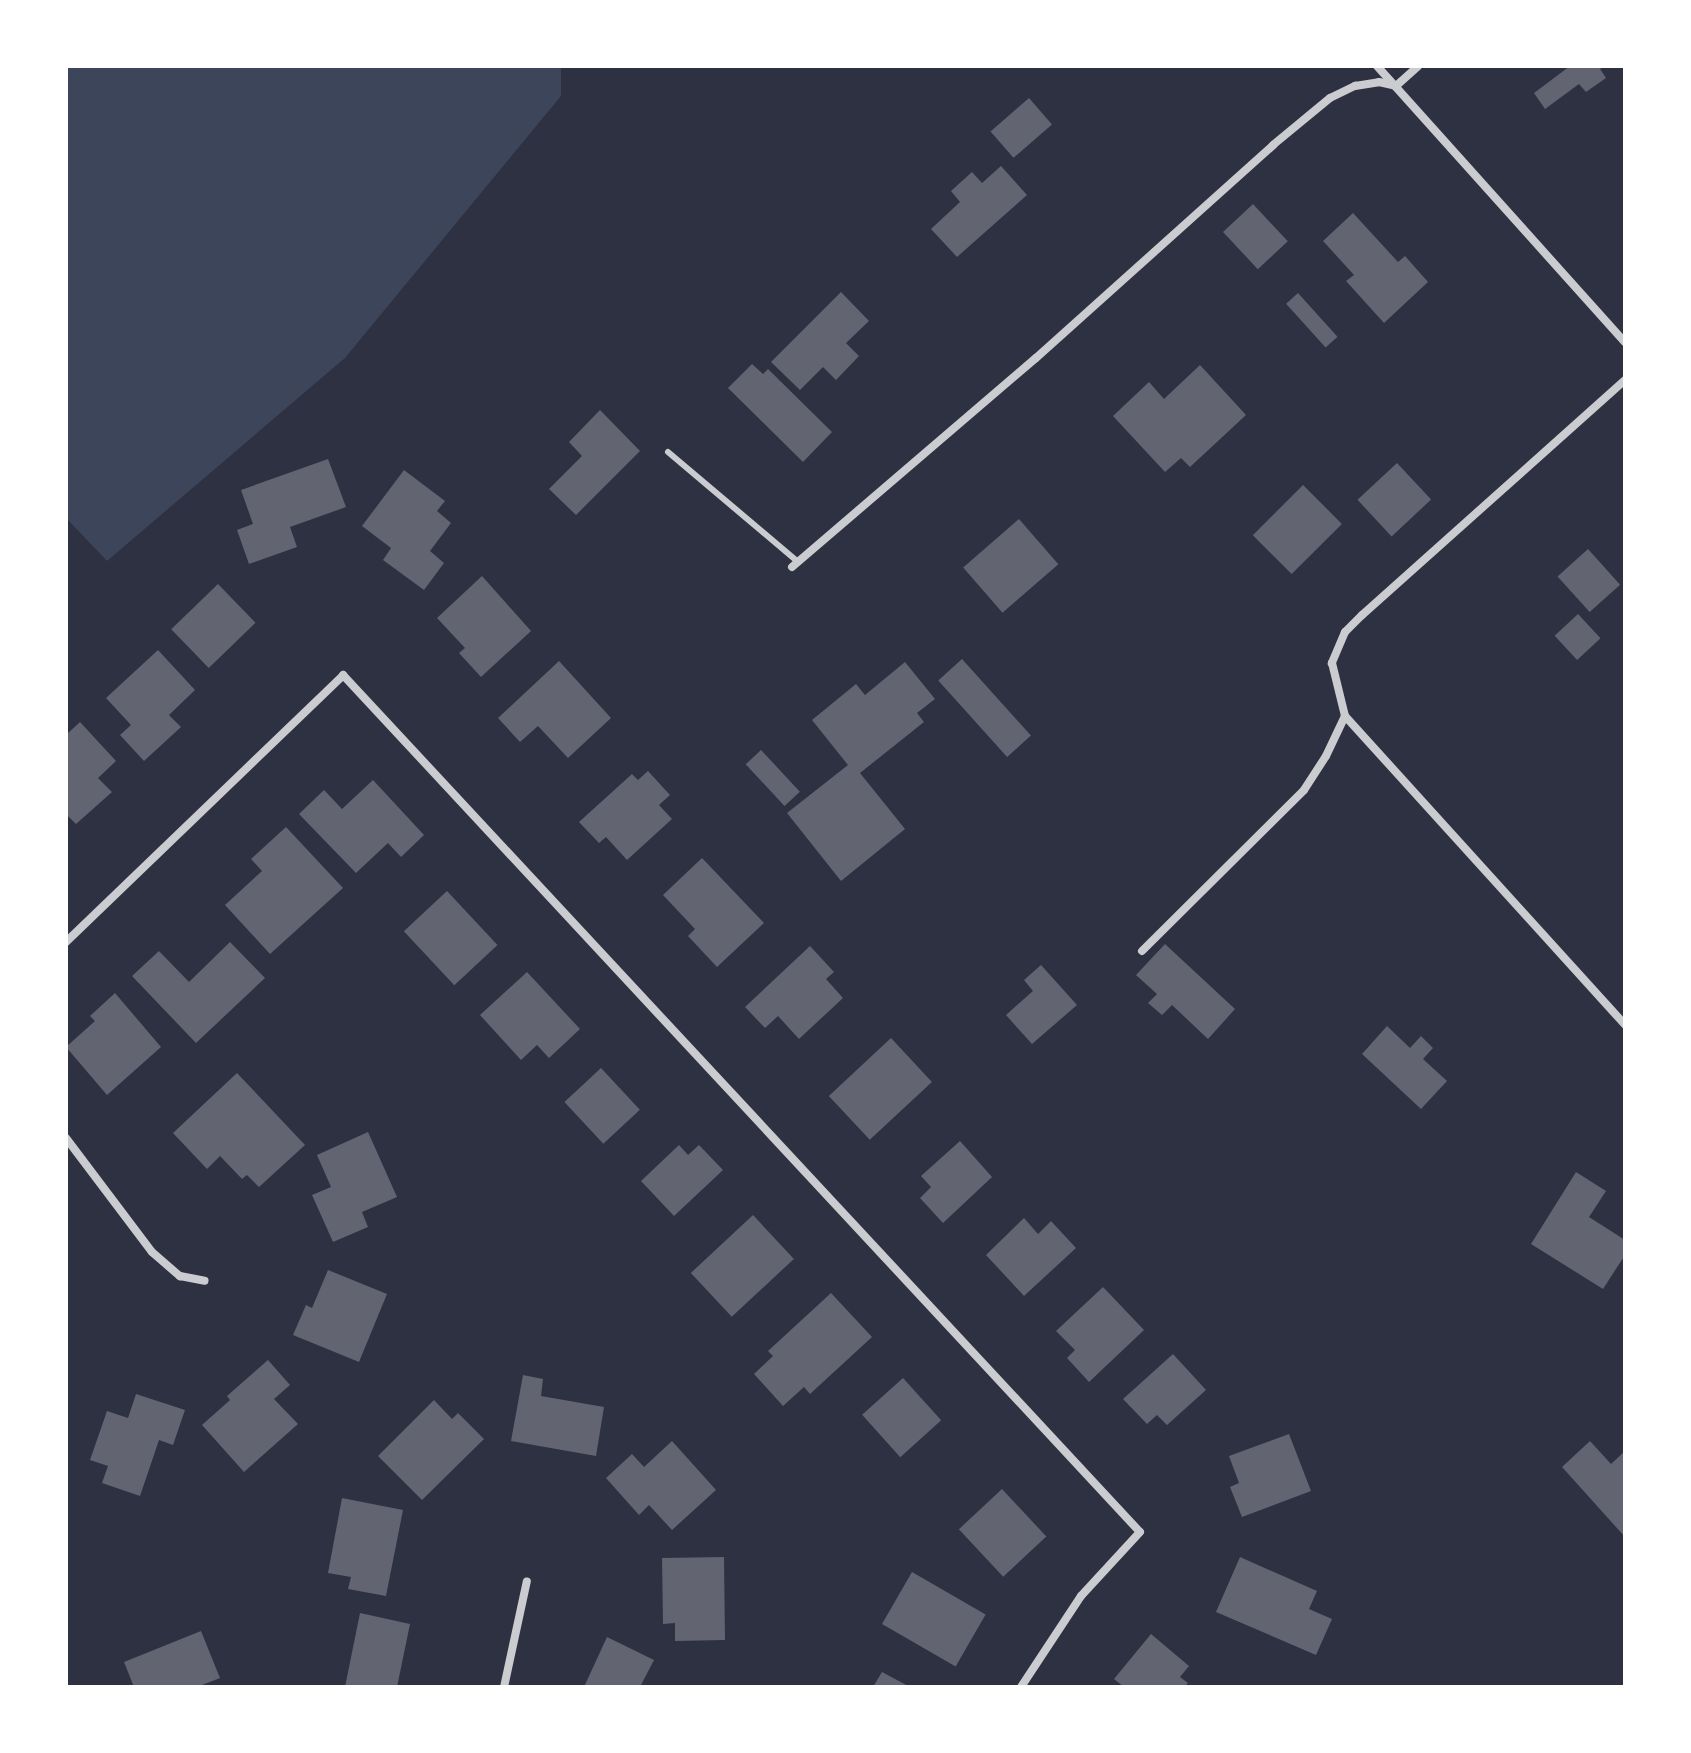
<!DOCTYPE html>
<style>
body{margin:0}
#map{position:relative;width:1691px;height:1753px;overflow:hidden;background:#2d3142;font-family:"DejaVu Sans",sans-serif}
div>[style]{position:absolute}
.green>*{inset:0;background:#3c4559}
.building>*{inset:0;background:#626471;transform-origin:0 0}
.service>*{height:6px;margin:-3px;padding:0 3px;transform-origin:3px;border-radius:3px;background:#caccd0}
.minor>*{height:8px;margin:-4px;padding:0 4px;transform-origin:4px;border-radius:4px;background:#caccd0}
span{translate:-50% -50%;white-space:nowrap;text-align:center;line-height:1.15;-webkit-text-stroke:6px #fff;paint-order:stroke}
.frame{position:absolute;inset:0;border:68px solid #fff;pointer-events:none}
</style>
<div id="map">
<div class="green">
<div style="clip-path:polygon(66px 66px,561px 66px,561px 96px,345px 358px,107px 561px,66px 518px)"></div>
</div>
<div class="building">
<div style="clip-path:polygon(1570px 66px,1605px 66px,1600px 69px,1606px 78px,1586px 92px,1579px 84px,1545px 109px,1534px 93px)"></div>
<div style="left:1029px;top:98px;width:35px;height:51px;rotate:49deg"></div>
<div style="clip-path:polygon(1001px 166px,1027px 195px,957px 257px,931px 229px,960px 202px,951px 191px,972px 172px,982px 183px)"></div>
<div style="left:1253px;top:204px;width:51px;height:41px;rotate:47deg"></div>
<div style="clip-path:polygon(1353px 213px,1398px 262px,1405px 256px,1428px 282px,1384px 323px,1346px 281px,1354px 275px,1323px 241px)"></div>
<div style="clip-path:polygon(841px 292px,869px 321px,846px 343px,859px 356px,836px 380px,823px 367px,800px 390px,771px 362px)"></div>
<div style="left:1298px;top:293px;width:59px;height:16px;rotate:48deg"></div>
<div style="clip-path:polygon(752px 364px,763px 374px,768px 369px,832px 432px,803px 462px,728px 388px)"></div>
<div style="clip-path:polygon(1200px 365px,1246px 415px,1190px 467px,1181px 458px,1165px 472px,1113px 416px,1149px 382px,1164px 399px)"></div>
<div style="clip-path:polygon(600px 410px,640px 451px,576px 515px,549px 489px,582px 456px,569px 442px)"></div>
<div style="clip-path:polygon(328px 459px,346px 507px,290px 527px,297px 547px,249px 564px,237px 530px,253px 524px,241px 490px)"></div>
<div style="left:1397px;top:463px;width:50px;height:54px;rotate:47deg"></div>
<div style="clip-path:polygon(404px 470px,445px 501px,437px 511px,451px 523px,430px 551px,444px 563px,424px 590px,383px 560px,391px 548px,362px 526px)"></div>
<div style="left:1303px;top:485px;width:55px;height:71px;rotate:45deg"></div>
<div style="left:1019px;top:519px;width:60px;height:74px;rotate:49deg"></div>
<div style="left:1588px;top:549px;width:48px;height:41px;rotate:48deg"></div>
<div style="clip-path:polygon(482px 576px,531px 631px,481px 677px,459px 653px,465px 648px,437px 618px)"></div>
<div style="left:218px;top:584px;width:54px;height:65px;rotate:46deg"></div>
<div style="left:1578px;top:614px;width:33px;height:32px;rotate:47deg"></div>
<div style="clip-path:polygon(158px 650px,195px 690px,169px 715px,181px 727px,144px 761px,120px 735px,131px 725px,106px 698px)"></div>
<div style="left:962px;top:659px;width:103px;height:32px;rotate:48deg"></div>
<div style="clip-path:polygon(559px 661px,611px 718px,568px 758px,538px 726px,520px 742px,498px 718px)"></div>
<div style="clip-path:polygon(905px 662px,935px 699px,917px 713px,924px 722px,860px 773px,905px 829px,841px 881px,787px 813px,848px 765px,812px 720px,856px 684px,865px 695px)"></div>
<div style="clip-path:polygon(80px 722px,116px 761px,98px 778px,112px 792px,76px 824px,66px 814px,66px 735px)"></div>
<div style="left:761px;top:750px;width:57px;height:21px;rotate:47deg"></div>
<div style="clip-path:polygon(648px 771px,670px 795px,659px 805px,672px 819px,627px 860px,606px 837px,599px 843px,579px 822px,632px 774px,638px 780px)"></div>
<div style="clip-path:polygon(373px 780px,424px 835px,401px 857px,388px 843px,356px 873px,299px 814px,324px 790px,342px 809px)"></div>
<div style="clip-path:polygon(286px 827px,343px 888px,270px 954px,225px 905px,262px 871px,251px 859px)"></div>
<div style="clip-path:polygon(702px 858px,764px 923px,717px 967px,688px 936px,695px 929px,663px 895px)"></div>
<div style="left:447px;top:891px;width:74px;height:59px;rotate:47deg"></div>
<div style="clip-path:polygon(230px 942px,265px 978px,196px 1043px,132px 976px,159px 951px,189px 982px)"></div>
<div style="clip-path:polygon(1165px 944px,1235px 1009px,1208px 1039px,1172px 1005px,1162px 1015px,1148px 1003px,1157px 994px,1136px 975px)"></div>
<div style="clip-path:polygon(810px 946px,834px 972px,826px 979px,843px 998px,799px 1039px,778px 1016px,765px 1028px,745px 1007px)"></div>
<div style="clip-path:polygon(1041px 965px,1077px 1005px,1032px 1044px,1006px 1015px,1033px 991px,1024px 980px)"></div>
<div style="clip-path:polygon(527px 972px,580px 1029px,549px 1058px,537px 1045px,521px 1060px,480px 1015px)"></div>
<div style="clip-path:polygon(115px 993px,161px 1047px,107px 1095px,66px 1047px,95px 1021px,90px 1016px)"></div>
<div style="clip-path:polygon(1387px 1026px,1410px 1048px,1421px 1036px,1433px 1048px,1423px 1059px,1447px 1081px,1421px 1109px,1362px 1054px)"></div>
<div style="left:891px;top:1038px;width:60px;height:85px;rotate:47deg"></div>
<div style="left:601px;top:1068px;width:57px;height:50px;rotate:47deg"></div>
<div style="clip-path:polygon(237px 1073px,305px 1145px,259px 1187px,247px 1175px,242px 1179px,220px 1156px,207px 1169px,173px 1133px)"></div>
<div style="clip-path:polygon(368px 1132px,397px 1197px,362px 1212px,368px 1227px,333px 1242px,312px 1195px,331px 1187px,317px 1155px)"></div>
<div style="clip-path:polygon(960px 1141px,992px 1177px,943px 1223px,920px 1198px,931px 1187px,921px 1176px)"></div>
<div style="clip-path:polygon(679px 1145px,688px 1155px,699px 1145px,723px 1170px,674px 1216px,641px 1181px)"></div>
<div style="clip-path:polygon(1576px 1172px,1606px 1191px,1589px 1217px,1625px 1240px,1625px 1255px,1603px 1289px,1531px 1244px)"></div>
<div style="left:753px;top:1215px;width:60px;height:85px;rotate:47deg"></div>
<div style="clip-path:polygon(1024px 1218px,1038px 1234px,1051px 1221px,1076px 1248px,1024px 1296px,986px 1255px)"></div>
<div style="clip-path:polygon(328px 1270px,387px 1294px,359px 1362px,293px 1335px,306px 1305px,312px 1308px)"></div>
<div style="clip-path:polygon(1103px 1287px,1144px 1330px,1089px 1382px,1067px 1358px,1075px 1350px,1056px 1331px)"></div>
<div style="clip-path:polygon(831px 1293px,872px 1337px,810px 1394px,804px 1387px,783px 1406px,754px 1374px,773px 1356px,768px 1351px)"></div>
<div style="clip-path:polygon(1173px 1354px,1206px 1390px,1167px 1425px,1157px 1415px,1147px 1424px,1123px 1399px)"></div>
<div style="clip-path:polygon(268px 1360px,290px 1385px,274px 1399px,298px 1424px,244px 1472px,202px 1425px,230px 1400px,227px 1396px)"></div>
<div style="clip-path:polygon(523px 1375px,543px 1379px,541px 1396px,604px 1407px,596px 1456px,511px 1441px)"></div>
<div style="left:903px;top:1378px;width:57px;height:55px;rotate:48deg"></div>
<div style="clip-path:polygon(136px 1394px,185px 1410px,173px 1445px,159px 1440px,140px 1496px,102px 1483px,108px 1466px,90px 1460px,107px 1411px,128px 1418px)"></div>
<div style="clip-path:polygon(434px 1400px,452px 1419px,458px 1413px,484px 1439px,422px 1500px,378px 1456px)"></div>
<div style="clip-path:polygon(1289px 1434px,1311px 1491px,1242px 1517px,1230px 1487px,1239px 1483px,1229px 1456px)"></div>
<div style="clip-path:polygon(672px 1441px,716px 1490px,672px 1530px,649px 1505px,639px 1515px,606px 1478px,632px 1454px,644px 1467px)"></div>
<div style="clip-path:polygon(1590px 1441px,1611px 1464px,1625px 1451px,1625px 1537px,1562px 1467px)"></div>
<div style="left:1002px;top:1489px;width:65px;height:59px;rotate:47deg"></div>
<div style="clip-path:polygon(342px 1498px,403px 1510px,386px 1596px,348px 1589px,351px 1577px,328px 1573px)"></div>
<div style="clip-path:polygon(724px 1557px,725px 1640px,675px 1641px,675px 1623px,663px 1624px,662px 1558px)"></div>
<div style="clip-path:polygon(1240px 1557px,1317px 1591px,1309px 1609px,1332px 1619px,1316px 1655px,1216px 1612px)"></div>
<div style="left:912px;top:1572px;width:85px;height:60px;rotate:30deg"></div>
<div style="clip-path:polygon(360px 1613px,410px 1624px,397px 1687px,345px 1687px)"></div>
<div style="clip-path:polygon(201px 1631px,220px 1678px,197px 1687px,134px 1687px,124px 1662px)"></div>
<div style="clip-path:polygon(1151px 1634px,1189px 1666px,1180px 1677px,1188px 1683px,1184px 1687px,1124px 1687px,1114px 1679px)"></div>
<div style="clip-path:polygon(607px 1637px,654px 1660px,640px 1687px,584px 1687px)"></div>
<div style="clip-path:polygon(882px 1672px,910px 1687px,873px 1687px)"></div>
</div>
<div class="service">
<div style="left:668px;top:452px;width:170px;rotate:40.2deg"></div>
</div>
<div class="minor">
<div style="left:1377px;top:66px;width:371px;rotate:48.1deg"></div>
<div style="left:1625px;top:380px;width:353px;rotate:138.2deg"></div>
<div style="left:1362px;top:615px;width:24px;rotate:135deg"></div>
<div style="left:1345px;top:632px;width:34px;rotate:113deg"></div>
<div style="left:1332px;top:663px;width:55px;rotate:76.2deg"></div>
<div style="left:1345px;top:716px;width:417px;rotate:47.8deg"></div>
<div style="left:792px;top:567px;width:321px;rotate:-40.6deg"></div>
<div style="left:1036px;top:358px;width:319px;rotate:-41.9deg"></div>
<div style="left:1273px;top:145px;width:74px;rotate:-39.5deg"></div>
<div style="left:1330px;top:98px;width:28px;rotate:-26deg"></div>
<div style="left:1355px;top:86px;width:24px;rotate:-9deg"></div>
<div style="left:1379px;top:82px;width:17px;rotate:13deg"></div>
<div style="left:1396px;top:86px;width:30px;rotate:-42deg"></div>
<div style="left:66px;top:942px;width:385px;rotate:-43.9deg"></div>
<div style="left:343px;top:675px;width:1170px;rotate:47.08deg"></div>
<div style="left:1140px;top:1532px;width:87px;rotate:132.7deg"></div>
<div style="left:1081px;top:1596px;width:109px;rotate:123.4deg"></div>
<div style="left:1142px;top:951px;width:228px;rotate:-44.8deg"></div>
<div style="left:1304px;top:790px;width:40px;rotate:-57.1deg"></div>
<div style="left:1326px;top:756px;width:44px;rotate:-64.6deg"></div>
<div style="left:66px;top:1138px;width:143px;rotate:53deg"></div>
<div style="left:152px;top:1252px;width:37px;rotate:41deg"></div>
<div style="left:180px;top:1276px;width:25px;rotate:11deg"></div>
<div style="left:504px;top:1687px;width:108px;rotate:-77.8deg"></div>
</div>
<div class="frame"></div>
</div>
